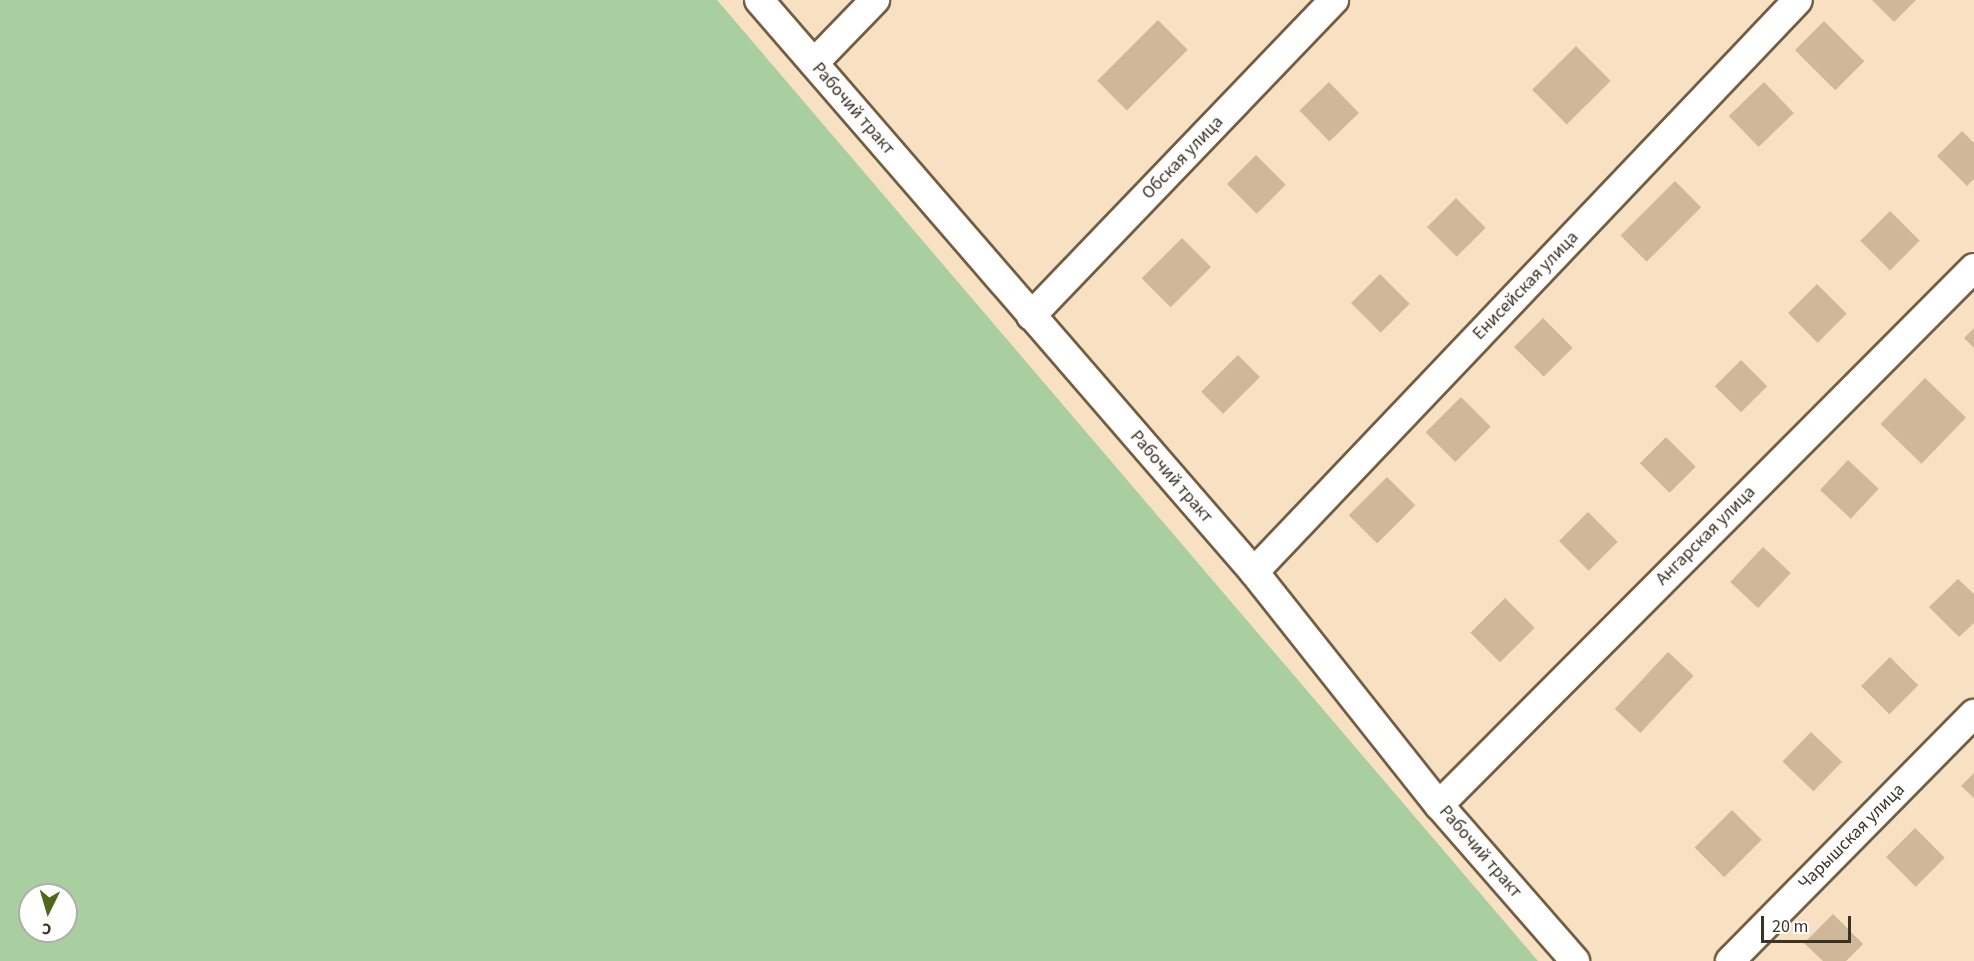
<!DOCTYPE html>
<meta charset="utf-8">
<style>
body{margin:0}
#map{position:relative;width:1974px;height:961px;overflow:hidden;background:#f8e0c2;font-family:"Source Sans 3",sans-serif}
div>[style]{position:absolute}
.green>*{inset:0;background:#a9cea0}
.building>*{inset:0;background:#cfb89a;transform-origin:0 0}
.roads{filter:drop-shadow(2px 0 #735e43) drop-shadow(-2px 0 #735e43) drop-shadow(0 2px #735e43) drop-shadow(0 -2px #735e43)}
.street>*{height:28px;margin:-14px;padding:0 14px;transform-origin:14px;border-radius:14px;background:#fff}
span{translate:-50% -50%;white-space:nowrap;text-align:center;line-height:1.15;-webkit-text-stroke:4.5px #fff;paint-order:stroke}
.street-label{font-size:18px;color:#3b3226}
.north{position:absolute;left:18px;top:883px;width:60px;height:60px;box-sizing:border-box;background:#fff;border:2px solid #b1ada8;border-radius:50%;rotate:185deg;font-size:16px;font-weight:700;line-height:24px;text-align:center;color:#3b3226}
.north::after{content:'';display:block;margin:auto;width:21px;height:27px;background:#4f681a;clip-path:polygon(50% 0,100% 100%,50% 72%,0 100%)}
.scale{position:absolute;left:1761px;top:916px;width:90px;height:27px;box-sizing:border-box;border:3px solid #3b3226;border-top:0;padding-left:8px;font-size:18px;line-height:21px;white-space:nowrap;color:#3b3226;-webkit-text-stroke:4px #fff;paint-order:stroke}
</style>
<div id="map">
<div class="green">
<div style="clip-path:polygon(evenodd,0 0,717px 0,1538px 961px,0 961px,0 0,30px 895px,66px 895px,66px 931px,30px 931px,30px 895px)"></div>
</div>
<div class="building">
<div style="clip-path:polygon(1872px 0,1916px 0,1894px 22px)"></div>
<div style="left:1158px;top:20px;width:42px;height:86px;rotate:45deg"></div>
<div style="left:1824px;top:21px;width:57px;height:41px;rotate:45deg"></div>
<div style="left:1576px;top:46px;width:49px;height:62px;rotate:45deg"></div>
<div style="left:1329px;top:82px;width:43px;height:41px;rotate:46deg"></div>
<div style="left:1764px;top:82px;width:43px;height:49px;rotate:46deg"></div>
<div style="clip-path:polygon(1962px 131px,1974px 143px,1974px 179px,1967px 186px,1937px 156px)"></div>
<div style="left:1256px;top:155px;width:42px;height:41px;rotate:45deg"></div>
<div style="left:1675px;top:181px;width:37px;height:77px;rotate:45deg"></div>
<div style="left:1456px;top:198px;width:42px;height:41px;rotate:45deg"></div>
<div style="left:1890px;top:211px;width:42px;height:42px;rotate:45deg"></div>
<div style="left:1182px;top:238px;width:41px;height:57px;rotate:45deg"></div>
<div style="left:1380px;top:274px;width:42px;height:41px;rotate:45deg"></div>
<div style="left:1817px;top:284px;width:42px;height:41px;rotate:45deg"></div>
<div style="left:1543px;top:318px;width:42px;height:41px;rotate:45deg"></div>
<div style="clip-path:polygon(1974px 328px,1974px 348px,1964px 338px)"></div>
<div style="left:1238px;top:355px;width:31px;height:52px;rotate:45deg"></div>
<div style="left:1741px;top:360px;width:37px;height:37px;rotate:45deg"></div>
<div style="left:1925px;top:378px;width:57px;height:64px;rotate:44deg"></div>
<div style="left:1461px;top:397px;width:42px;height:50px;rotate:45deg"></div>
<div style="left:1666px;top:437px;width:42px;height:37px;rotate:45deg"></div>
<div style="left:1848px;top:460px;width:42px;height:41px;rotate:43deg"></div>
<div style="left:1387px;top:477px;width:40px;height:54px;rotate:45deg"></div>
<div style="left:1588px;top:512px;width:42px;height:41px;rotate:45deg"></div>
<div style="left:1763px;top:547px;width:38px;height:48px;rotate:43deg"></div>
<div style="clip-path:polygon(1958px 579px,1974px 594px,1974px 623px,1959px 637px,1929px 607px)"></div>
<div style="left:1505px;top:598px;width:42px;height:49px;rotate:45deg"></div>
<div style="left:1668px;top:652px;width:35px;height:78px;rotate:43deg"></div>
<div style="left:1890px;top:657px;width:40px;height:41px;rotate:45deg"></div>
<div style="left:1811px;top:732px;width:43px;height:41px;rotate:44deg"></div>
<div style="clip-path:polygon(1974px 773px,1974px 798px,1961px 786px)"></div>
<div style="left:1732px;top:810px;width:42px;height:53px;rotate:45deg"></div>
<div style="left:1915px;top:828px;width:42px;height:41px;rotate:45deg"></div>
<div style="clip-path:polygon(1833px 914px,1863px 944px,1846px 961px,1823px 961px,1804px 943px)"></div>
</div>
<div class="roads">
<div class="street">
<div style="left:759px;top:0;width:756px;rotate:49.13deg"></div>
<div style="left:1254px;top:572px;width:298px;rotate:51.6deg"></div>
<div style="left:1439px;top:805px;width:207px;rotate:48.9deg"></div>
<div style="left:814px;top:63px;width:88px;rotate:-45.9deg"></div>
<div style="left:1031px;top:316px;width:438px;rotate:-46.2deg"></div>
<div style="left:1254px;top:572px;width:789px;rotate:-46.44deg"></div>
<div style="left:1439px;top:805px;width:758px;rotate:-45.11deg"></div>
<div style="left:1730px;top:961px;width:347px;rotate:-45.4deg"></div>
</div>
</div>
<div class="street-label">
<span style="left:853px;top:109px;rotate:49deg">Рабочий тракт</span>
<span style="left:1183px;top:158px;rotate:-46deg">Обская улица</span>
<span style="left:1526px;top:286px;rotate:-46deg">Енисейская улица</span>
<span style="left:1171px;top:477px;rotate:49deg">Рабочий тракт</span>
<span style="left:1706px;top:536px;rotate:-45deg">Ангарская улица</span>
<span style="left:1852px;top:837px;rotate:-45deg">Чарышская улица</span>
<span style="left:1480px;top:852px;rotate:49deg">Рабочий тракт</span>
</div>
<div class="north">С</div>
<div class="scale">20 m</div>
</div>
